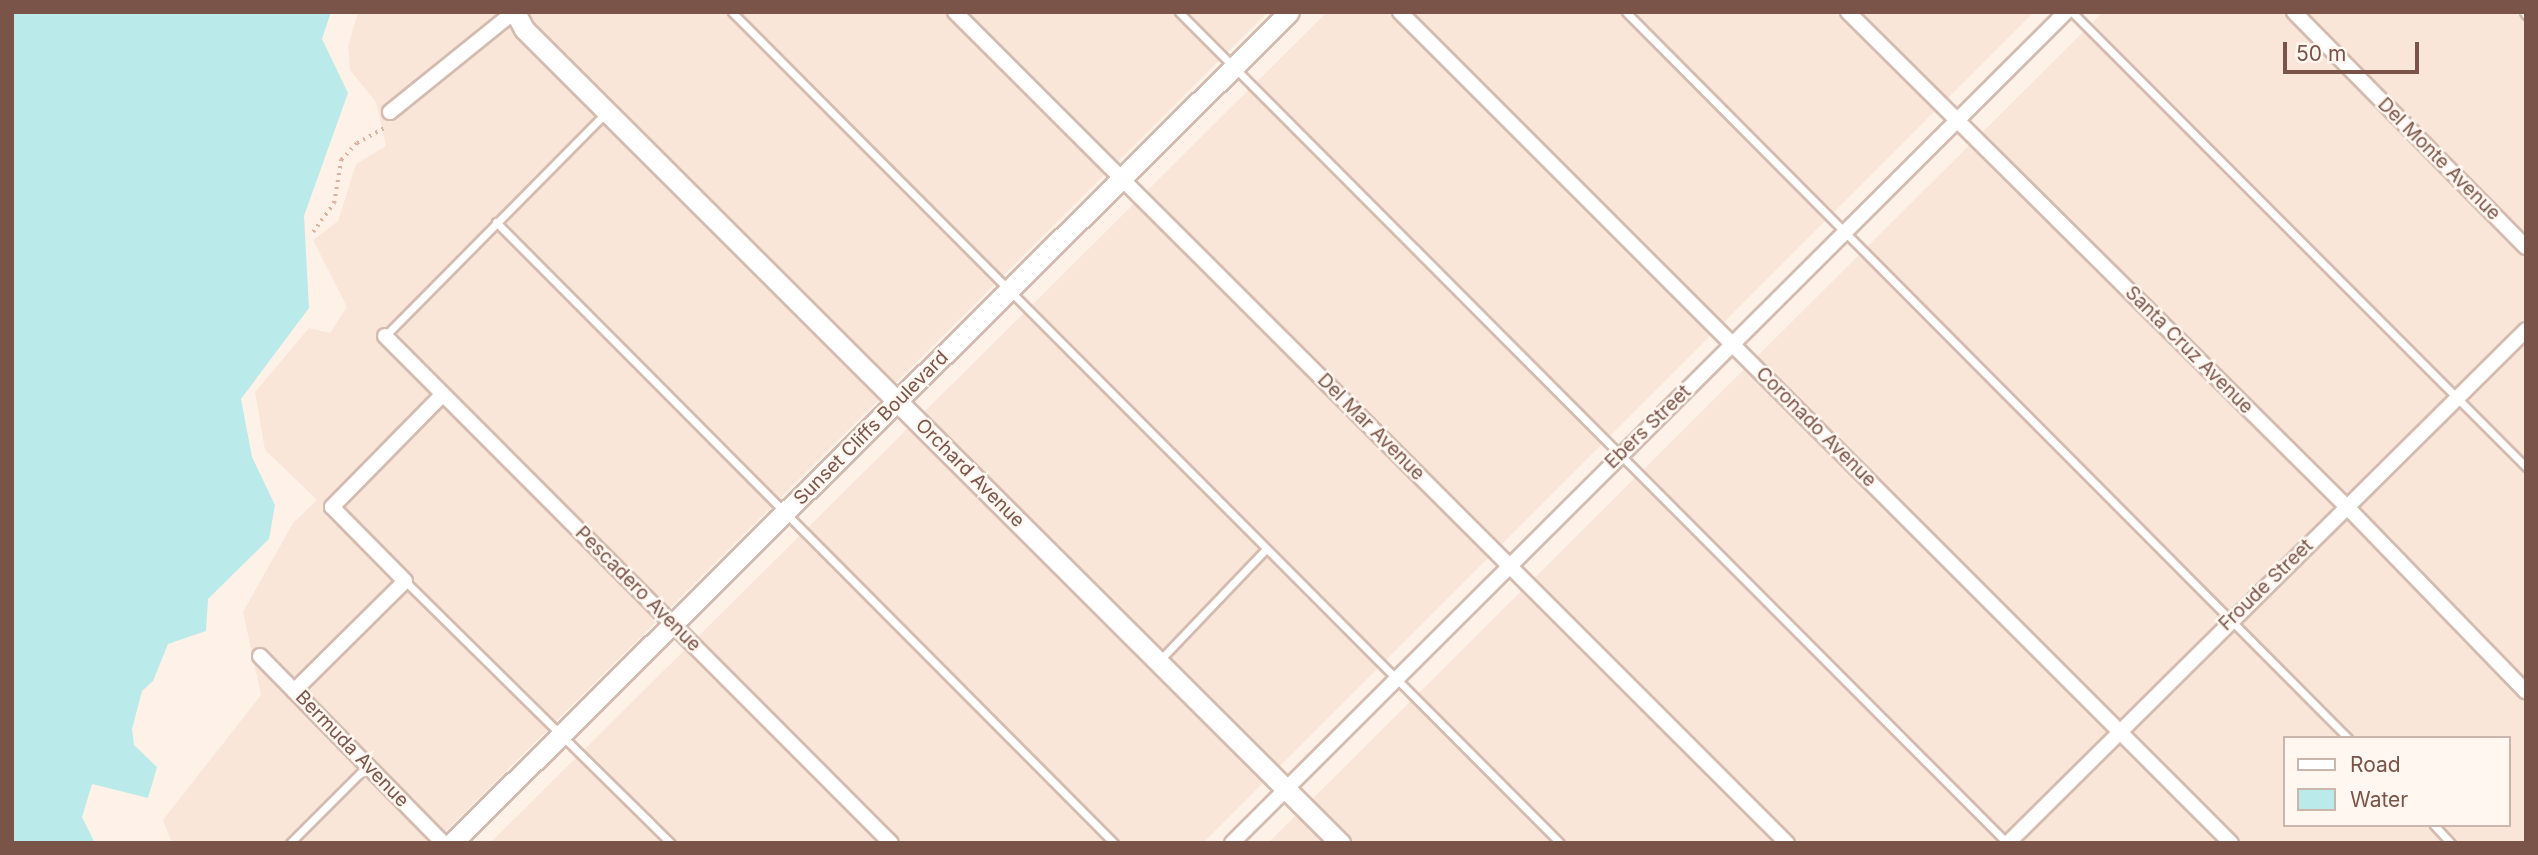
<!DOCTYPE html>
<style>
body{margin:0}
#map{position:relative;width:2538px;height:855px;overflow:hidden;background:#fef2e8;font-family:Inter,sans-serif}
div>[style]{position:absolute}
.residential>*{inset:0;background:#f9e6d8}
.water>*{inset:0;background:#baeaea}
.path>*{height:3.5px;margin-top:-1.75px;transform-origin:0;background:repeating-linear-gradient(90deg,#dcaf9f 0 2px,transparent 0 7px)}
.roads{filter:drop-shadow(2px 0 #d4bbaf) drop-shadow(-2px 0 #d4bbaf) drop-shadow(0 2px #d4bbaf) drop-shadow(0 -2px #d4bbaf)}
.lane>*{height:7px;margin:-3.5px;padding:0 3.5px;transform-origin:3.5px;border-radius:3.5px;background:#fff}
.street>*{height:14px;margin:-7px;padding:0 7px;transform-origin:7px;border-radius:7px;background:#fff}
.secondary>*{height:19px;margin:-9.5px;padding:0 9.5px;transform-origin:9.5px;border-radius:9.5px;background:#fff}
span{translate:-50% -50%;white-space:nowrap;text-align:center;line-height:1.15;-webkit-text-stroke:5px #fff7f0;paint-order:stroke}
.street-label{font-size:19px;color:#7b5449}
.frame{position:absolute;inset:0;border:14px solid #7b5449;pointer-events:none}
.legend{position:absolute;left:2283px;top:736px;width:228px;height:91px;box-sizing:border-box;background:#fff7f0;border:2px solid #cab6ad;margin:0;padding:9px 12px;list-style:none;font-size:21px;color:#7b5449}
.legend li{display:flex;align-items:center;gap:14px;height:35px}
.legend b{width:35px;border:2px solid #cab6ad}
.scale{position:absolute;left:2283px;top:42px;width:136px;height:32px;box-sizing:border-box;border:4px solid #7b5449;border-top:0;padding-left:9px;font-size:21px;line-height:24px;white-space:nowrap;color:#7b5449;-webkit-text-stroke:5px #fff7f0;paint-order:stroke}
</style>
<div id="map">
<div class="residential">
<div style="clip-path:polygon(358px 12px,1268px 12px,434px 843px,172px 843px,163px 820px,261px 695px,243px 612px,293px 523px,317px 500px,265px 450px,255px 392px,309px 328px,330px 333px,347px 307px,313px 240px,338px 221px,356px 164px,386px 146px,376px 102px,350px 70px,348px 46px)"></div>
<div style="clip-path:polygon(1327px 12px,2034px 12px,1203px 843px,490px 843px)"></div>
<div style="clip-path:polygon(evenodd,2103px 12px,2526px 12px,2526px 843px,1268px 843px,2103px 12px,2284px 738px,2508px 738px,2508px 825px,2284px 825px,2284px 738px)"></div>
</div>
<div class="water">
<div style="clip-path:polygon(12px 12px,331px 12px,322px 39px,348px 93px,304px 216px,309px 308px,241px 399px,252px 457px,275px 505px,269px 539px,208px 599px,206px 631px,168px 644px,153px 681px,142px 691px,132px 729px,134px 745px,157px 767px,148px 798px,92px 784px,82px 817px,95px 843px,12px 843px)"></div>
</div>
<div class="path">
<div style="left:313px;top:232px;width:36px;rotate:-54deg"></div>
<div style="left:334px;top:203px;width:44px;rotate:-80.8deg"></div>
<div style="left:341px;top:160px;width:23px;rotate:-47deg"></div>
<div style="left:357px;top:143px;width:33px;rotate:-29deg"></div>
</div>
<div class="roads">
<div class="lane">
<div style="left:732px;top:12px;width:1173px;rotate:45.1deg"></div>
<div style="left:1179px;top:12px;width:1173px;rotate:45.1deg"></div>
<div style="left:1626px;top:12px;width:1024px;rotate:45.16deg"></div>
<div style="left:2072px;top:12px;width:643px;rotate:45.06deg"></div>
<div style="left:2524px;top:12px;width:4px;rotate:56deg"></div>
<div style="left:496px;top:222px;width:876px;rotate:45.14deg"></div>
<div style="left:385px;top:336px;width:314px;rotate:-45.3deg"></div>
<div style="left:405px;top:581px;width:373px;rotate:44.6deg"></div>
<div style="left:1159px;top:661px;width:155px;rotate:-46.3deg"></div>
<div style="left:2434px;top:825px;width:25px;rotate:47deg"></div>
<div style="left:290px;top:843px;width:109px;rotate:-45deg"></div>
</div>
<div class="street">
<div style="left:955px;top:12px;width:1176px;rotate:44.97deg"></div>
<div style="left:1400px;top:12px;width:1175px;rotate:45deg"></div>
<div style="left:1848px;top:12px;width:703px;rotate:44.77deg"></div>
<div style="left:2347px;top:507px;width:257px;rotate:45.9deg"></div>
<div style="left:2294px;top:12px;width:330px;rotate:45.4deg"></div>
<div style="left:390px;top:112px;width:159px;rotate:-38.9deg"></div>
<div style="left:385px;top:336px;width:716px;rotate:45.06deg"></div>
<div style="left:260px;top:656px;width:262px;rotate:45.6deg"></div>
<div style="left:294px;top:691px;width:156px;rotate:-44.7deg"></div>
<div style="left:405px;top:581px;width:104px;rotate:-134.6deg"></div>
<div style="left:332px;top:507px;width:157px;rotate:-45.5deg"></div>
<div style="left:1232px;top:843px;width:1177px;rotate:-44.9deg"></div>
<div style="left:2008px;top:843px;width:729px;rotate:-44.72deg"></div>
</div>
<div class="secondary">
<div style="left:515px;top:12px;width:19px;rotate:62deg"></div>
<div style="left:524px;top:29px;width:1153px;rotate:44.93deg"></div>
<div style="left:452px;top:843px;width:1179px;rotate:-44.79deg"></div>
</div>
</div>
<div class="street-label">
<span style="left:2439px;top:159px;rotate:45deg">Del Monte Avenue</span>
<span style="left:2189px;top:350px;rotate:45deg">Santa Cruz Avenue</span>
<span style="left:1371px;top:427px;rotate:45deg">Del Mar Avenue</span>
<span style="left:1648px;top:427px;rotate:-44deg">Ebers Street</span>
<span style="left:1816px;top:427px;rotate:45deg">Coronado Avenue</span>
<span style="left:871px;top:428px;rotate:-45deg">Sunset Cliffs Boulevard</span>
<span style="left:970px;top:473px;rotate:45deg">Orchard Avenue</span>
<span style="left:2266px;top:585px;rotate:-44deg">Froude Street</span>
<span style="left:638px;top:589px;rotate:45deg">Pescadero Avenue</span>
<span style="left:352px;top:749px;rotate:46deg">Bermuda Avenue</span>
</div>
<div class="frame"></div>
<ul class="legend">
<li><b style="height:9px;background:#fff"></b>Road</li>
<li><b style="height:19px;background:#baeaea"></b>Water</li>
</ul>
<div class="scale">50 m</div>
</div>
